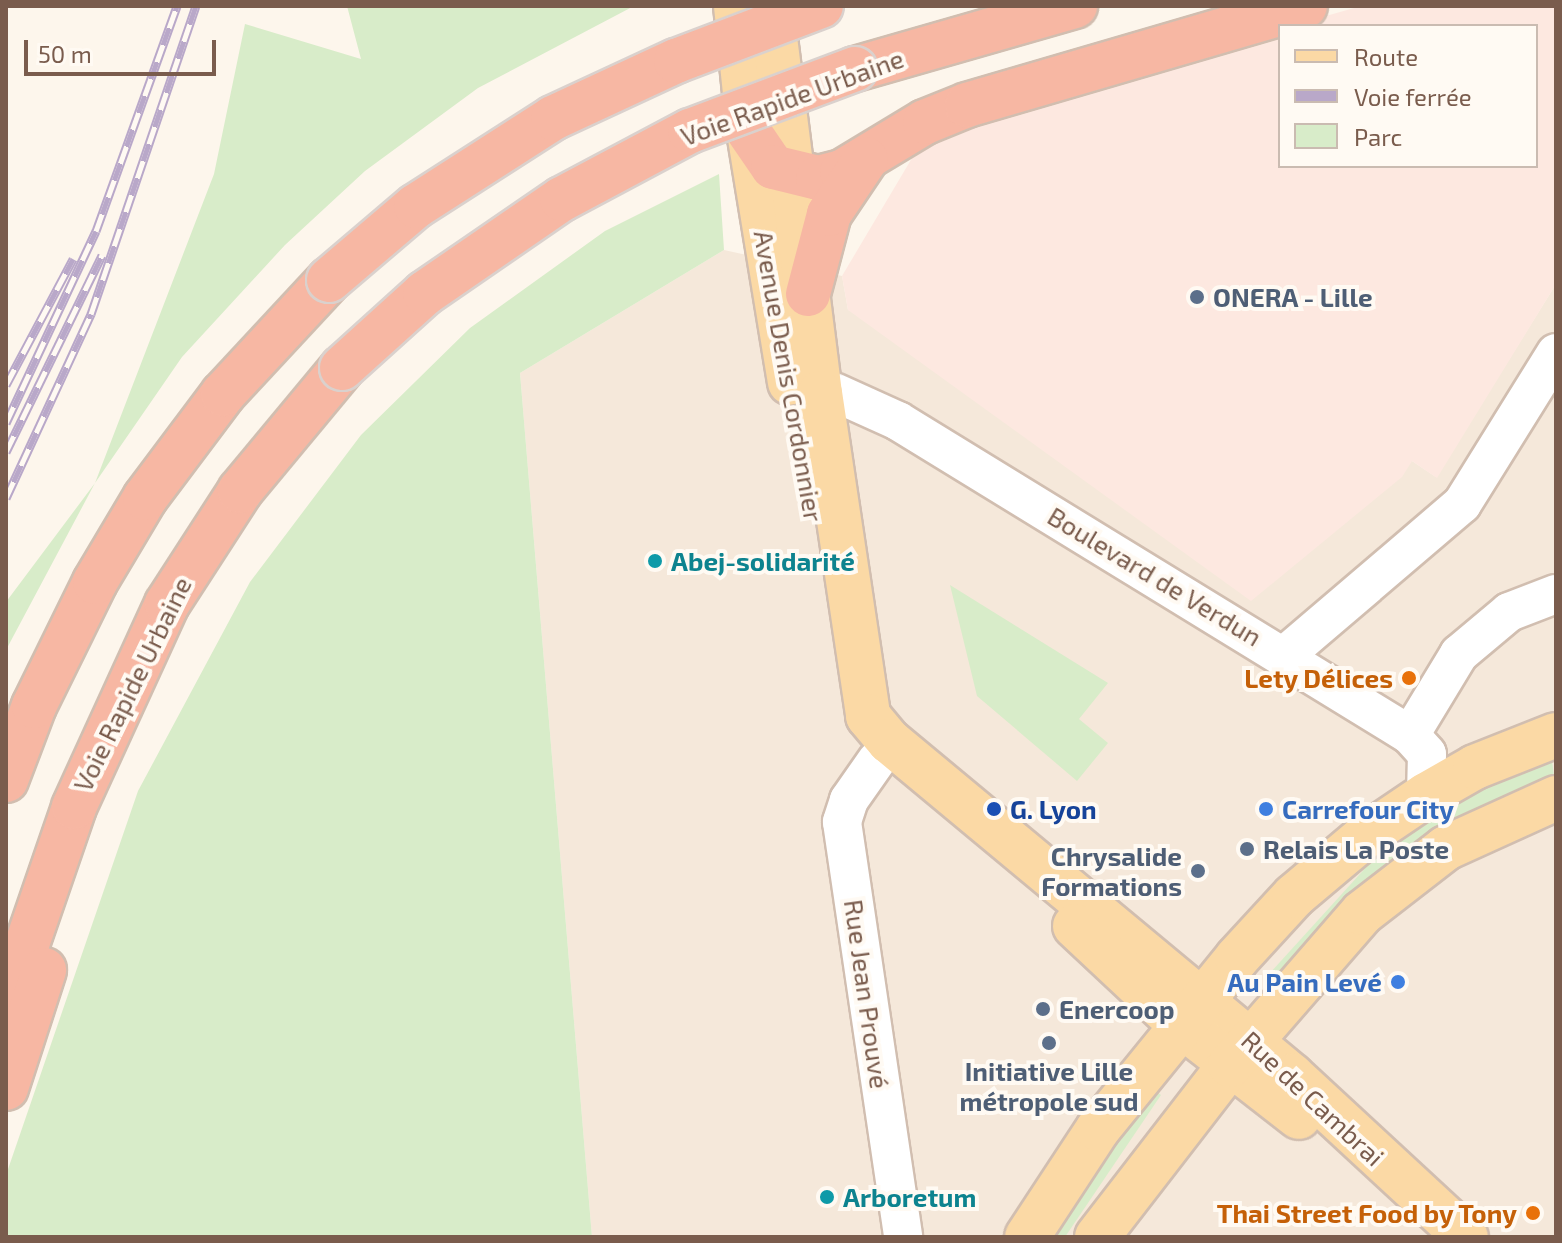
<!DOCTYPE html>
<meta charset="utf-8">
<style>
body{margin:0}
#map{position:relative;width:1562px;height:1243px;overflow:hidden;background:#fdf6ec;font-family:"Exo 2",sans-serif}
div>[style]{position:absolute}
.residential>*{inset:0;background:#f5e8da}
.commercial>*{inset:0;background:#fde8e0}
.green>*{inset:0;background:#d8ecc9}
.roads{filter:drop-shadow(2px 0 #d1beb0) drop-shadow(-2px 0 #d1beb0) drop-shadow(0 2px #d1beb0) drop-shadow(0 -2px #d1beb0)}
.minor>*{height:38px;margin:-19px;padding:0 19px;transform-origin:19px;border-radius:19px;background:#fff}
.major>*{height:44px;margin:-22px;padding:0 22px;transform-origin:22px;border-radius:22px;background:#fbd9a5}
.highway>*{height:44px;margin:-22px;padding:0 22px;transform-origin:22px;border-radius:22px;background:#f7b7a3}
.rail>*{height:9px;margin-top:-4.5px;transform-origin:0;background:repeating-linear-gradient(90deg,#fffaf3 0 18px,#b9a8c9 0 36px);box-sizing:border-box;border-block:2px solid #b9a8c9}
.bridges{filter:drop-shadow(2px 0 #dad1cd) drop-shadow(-2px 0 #dad1cd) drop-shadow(0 2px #dad1cd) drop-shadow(0 -2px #dad1cd)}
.highway-bridge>*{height:44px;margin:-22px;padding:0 22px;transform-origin:22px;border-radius:22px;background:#f7b7a3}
.dots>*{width:22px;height:22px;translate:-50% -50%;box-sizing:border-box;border:4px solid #fffaf3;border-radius:50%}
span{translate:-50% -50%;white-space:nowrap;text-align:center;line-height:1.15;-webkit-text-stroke:8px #fffaf3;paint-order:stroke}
.street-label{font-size:26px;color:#7a5c4d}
.service-label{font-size:26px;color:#4e5e75;font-weight:700}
.left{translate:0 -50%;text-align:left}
.right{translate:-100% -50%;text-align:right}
.culture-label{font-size:26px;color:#0d838f;font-weight:700}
.food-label{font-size:26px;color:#c56008;font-weight:700}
.transit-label{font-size:26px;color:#164399;font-weight:700}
.shop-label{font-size:26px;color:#366cbe;font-weight:700}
.frame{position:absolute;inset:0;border:8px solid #7a5c4d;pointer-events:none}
.legend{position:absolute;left:1278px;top:24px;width:260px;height:144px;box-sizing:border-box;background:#fffaf3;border:2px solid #cabbb1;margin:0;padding:10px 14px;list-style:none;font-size:24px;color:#7a5c4d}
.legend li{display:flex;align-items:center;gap:16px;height:40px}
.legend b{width:40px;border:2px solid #cabbb1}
.scale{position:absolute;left:24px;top:40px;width:192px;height:36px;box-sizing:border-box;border:4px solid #7a5c4d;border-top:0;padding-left:10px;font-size:24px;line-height:28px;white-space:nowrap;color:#7a5c4d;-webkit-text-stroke:6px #fffaf3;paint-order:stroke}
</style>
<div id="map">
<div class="residential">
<div style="clip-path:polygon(724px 250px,842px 276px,848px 310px,1412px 461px,1436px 477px,1556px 284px,1556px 1237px,592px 1237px,520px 373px)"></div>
</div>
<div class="commercial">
<div style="clip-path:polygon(1361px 6px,1556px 6px,1556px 284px,1437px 478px,1412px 461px,1402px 477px,1251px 601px,848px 310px,842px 276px,915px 153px,936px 136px,1280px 29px,1280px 166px,1536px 166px,1536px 26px,1291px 26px)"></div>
</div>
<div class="green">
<div style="clip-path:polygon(347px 6px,634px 6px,478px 88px,365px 171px,285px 245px,182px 357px,95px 483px,6px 650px,6px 602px,95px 483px,214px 174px,245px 24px,361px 59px)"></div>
<div style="clip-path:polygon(719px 174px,724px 250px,520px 373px,592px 1237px,6px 1237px,6px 1175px,138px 791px,250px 582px,361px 435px,470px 328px,605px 231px)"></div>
<div style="clip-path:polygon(950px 585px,1108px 683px,1079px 719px,1108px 743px,1077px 781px,977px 696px)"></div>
<div style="clip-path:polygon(1550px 746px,1556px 791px,1280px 984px,1269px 974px,1399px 831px)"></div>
<div style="clip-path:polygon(1149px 1086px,1161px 1095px,1065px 1237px,1043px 1237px)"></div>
</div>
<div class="roads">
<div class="minor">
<div style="left:836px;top:393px;width:68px;rotate:24.3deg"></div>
<div style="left:898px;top:421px;width:601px;rotate:31.52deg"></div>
<div style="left:1410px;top:735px;width:25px;rotate:48deg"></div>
<div style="left:1427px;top:754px;width:41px;rotate:91.4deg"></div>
<div style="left:1284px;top:656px;width:234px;rotate:-40.5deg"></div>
<div style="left:1462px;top:504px;width:178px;rotate:-58.1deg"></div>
<div style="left:1410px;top:735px;width:95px;rotate:-58.8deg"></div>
<div style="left:1459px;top:654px;width:65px;rotate:-40deg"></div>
<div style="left:1509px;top:612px;width:50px;rotate:-21deg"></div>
<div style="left:877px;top:760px;width:49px;rotate:125deg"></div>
<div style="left:849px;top:800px;width:23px;rotate:108deg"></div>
<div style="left:842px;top:822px;width:419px;rotate:81.6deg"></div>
</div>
<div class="major">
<div style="left:736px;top:6px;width:127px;rotate:84.1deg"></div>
<div style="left:749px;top:132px;width:254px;rotate:80.7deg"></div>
<div style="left:771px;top:6px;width:390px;rotate:82.8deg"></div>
<div style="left:820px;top:393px;width:327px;rotate:81.5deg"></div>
<div style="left:868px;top:716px;width:33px;rotate:50deg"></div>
<div style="left:889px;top:741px;width:524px;rotate:39.74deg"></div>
<div style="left:1292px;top:1076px;width:237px;rotate:42.8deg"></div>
<div style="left:1075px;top:926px;width:146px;rotate:43.1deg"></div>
<div style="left:1182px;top:1026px;width:148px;rotate:37.9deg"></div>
<div style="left:1027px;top:1237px;width:129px;rotate:-56.7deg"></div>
<div style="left:1098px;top:1129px;width:220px;rotate:-50.9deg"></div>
<div style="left:1237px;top:958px;width:84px;rotate:-47.4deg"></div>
<div style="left:1294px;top:896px;width:92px;rotate:-40.1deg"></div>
<div style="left:1364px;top:837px;width:75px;rotate:-34.1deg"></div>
<div style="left:1426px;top:795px;width:56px;rotate:-29.7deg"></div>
<div style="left:1475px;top:767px;width:87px;rotate:-21.6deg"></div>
<div style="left:1097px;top:1237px;width:217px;rotate:-52.3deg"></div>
<div style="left:1230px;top:1065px;width:201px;rotate:-49deg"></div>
<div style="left:1362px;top:913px;width:106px;rotate:-37.7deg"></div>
<div style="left:1446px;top:848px;width:121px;rotate:-24.4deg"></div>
</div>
<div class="highway">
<div style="left:855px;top:69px;width:229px;rotate:-16deg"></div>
<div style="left:749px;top:132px;width:42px;rotate:55.6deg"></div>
<div style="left:773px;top:167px;width:46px;rotate:13.7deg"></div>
<div style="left:818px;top:178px;width:25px;rotate:-14deg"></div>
<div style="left:842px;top:172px;width:97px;rotate:-31.1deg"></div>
<div style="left:925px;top:122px;width:45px;rotate:-22deg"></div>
<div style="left:967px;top:105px;width:352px;rotate:-16.3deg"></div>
<div style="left:808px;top:294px;width:83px;rotate:-75.3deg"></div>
<div style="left:829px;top:214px;width:66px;rotate:-56.1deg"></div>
<div style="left:6px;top:780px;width:79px;rotate:-69.3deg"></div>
<div style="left:34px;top:706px;width:138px;rotate:-63.8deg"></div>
<div style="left:95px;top:582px;width:98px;rotate:-59.2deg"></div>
<div style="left:145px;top:498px;width:130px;rotate:-53.1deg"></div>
<div style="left:223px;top:394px;width:156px;rotate:-47.1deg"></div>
<div style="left:6px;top:1005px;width:209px;rotate:-71deg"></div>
<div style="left:74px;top:807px;width:223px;rotate:-65.4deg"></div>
<div style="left:167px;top:604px;width:135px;rotate:-57.1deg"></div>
<div style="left:240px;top:491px;width:160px;rotate:-50.3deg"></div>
<div style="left:6px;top:1088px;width:124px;rotate:-72.1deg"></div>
</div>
</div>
<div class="rail">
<div style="left:6px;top:385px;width:143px;rotate:-62deg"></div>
<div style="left:6px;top:423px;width:212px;rotate:-64.9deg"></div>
<div style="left:96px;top:231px;width:239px;rotate:-70.2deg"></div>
<div style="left:6px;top:452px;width:219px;rotate:-64deg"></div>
<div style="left:6px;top:498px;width:203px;rotate:-65.2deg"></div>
<div style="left:91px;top:314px;width:325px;rotate:-71.2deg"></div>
</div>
<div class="bridges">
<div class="highway-bridge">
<div style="left:329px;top:280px;width:114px;rotate:-40.4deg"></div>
<div style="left:416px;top:206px;width:163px;rotate:-32.7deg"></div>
<div style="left:553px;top:118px;width:136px;rotate:-24.9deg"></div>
<div style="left:676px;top:61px;width:155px;rotate:-20.8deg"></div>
<div style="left:342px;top:368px;width:112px;rotate:-42.1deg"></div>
<div style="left:425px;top:293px;width:166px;rotate:-34.5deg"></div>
<div style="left:562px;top:199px;width:145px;rotate:-28deg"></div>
<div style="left:690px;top:131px;width:176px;rotate:-20.6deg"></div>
</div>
</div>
<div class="dots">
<div style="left:1197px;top:297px;background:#5c6f8a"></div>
<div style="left:655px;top:561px;background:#0f9aa8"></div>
<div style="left:1409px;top:678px;background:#e8710a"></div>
<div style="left:994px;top:809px;background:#1a4fb4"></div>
<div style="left:1266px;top:809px;background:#3f7fe0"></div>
<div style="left:1247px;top:849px;background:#5c6f8a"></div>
<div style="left:1198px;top:871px;background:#5c6f8a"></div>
<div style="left:1398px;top:982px;background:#3f7fe0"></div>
<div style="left:1043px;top:1009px;background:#5c6f8a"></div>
<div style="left:1049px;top:1043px;background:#5c6f8a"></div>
<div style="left:827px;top:1197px;background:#0f9aa8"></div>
<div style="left:1533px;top:1213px;background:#e8710a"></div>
</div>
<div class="street-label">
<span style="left:792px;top:97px;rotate:-20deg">Voie Rapide Urbaine</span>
<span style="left:789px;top:376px;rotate:80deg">Avenue Denis Cordonnier</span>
<span style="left:1155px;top:576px;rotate:31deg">Boulevard de Verdun</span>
<span style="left:132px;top:684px;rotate:-64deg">Voie Rapide Urbaine</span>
<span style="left:867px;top:994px;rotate:82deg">Rue Jean Prouvé</span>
<span style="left:1313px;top:1098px;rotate:43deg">Rue de Cambrai</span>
</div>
<div class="service-label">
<span class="left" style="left:1213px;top:297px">ONERA - Lille</span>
<span class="left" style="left:1263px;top:849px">Relais La Poste</span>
<span class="right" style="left:1182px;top:871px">Chrysalide<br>Formations</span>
<span class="left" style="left:1059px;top:1009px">Enercoop</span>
<span style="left:1049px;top:1086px">Initiative Lille<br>métropole sud</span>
</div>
<div class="culture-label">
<span class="left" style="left:671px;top:561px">Abej-solidarité</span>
<span class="left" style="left:843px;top:1197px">Arboretum</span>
</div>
<div class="food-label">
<span class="right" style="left:1393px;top:678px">Lety Délices</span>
<span class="right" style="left:1517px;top:1213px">Thai Street Food by Tony</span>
</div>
<div class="transit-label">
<span class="left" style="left:1010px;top:809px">G. Lyon</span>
</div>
<div class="shop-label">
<span class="left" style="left:1282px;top:809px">Carrefour City</span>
<span class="right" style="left:1382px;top:982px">Au Pain Levé</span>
</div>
<div class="frame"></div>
<ul class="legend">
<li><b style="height:10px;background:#fbd9a5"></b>Route</li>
<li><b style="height:10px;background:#b9a8c9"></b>Voie ferrée</li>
<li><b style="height:22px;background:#d8ecc9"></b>Parc</li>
</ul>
<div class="scale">50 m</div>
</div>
